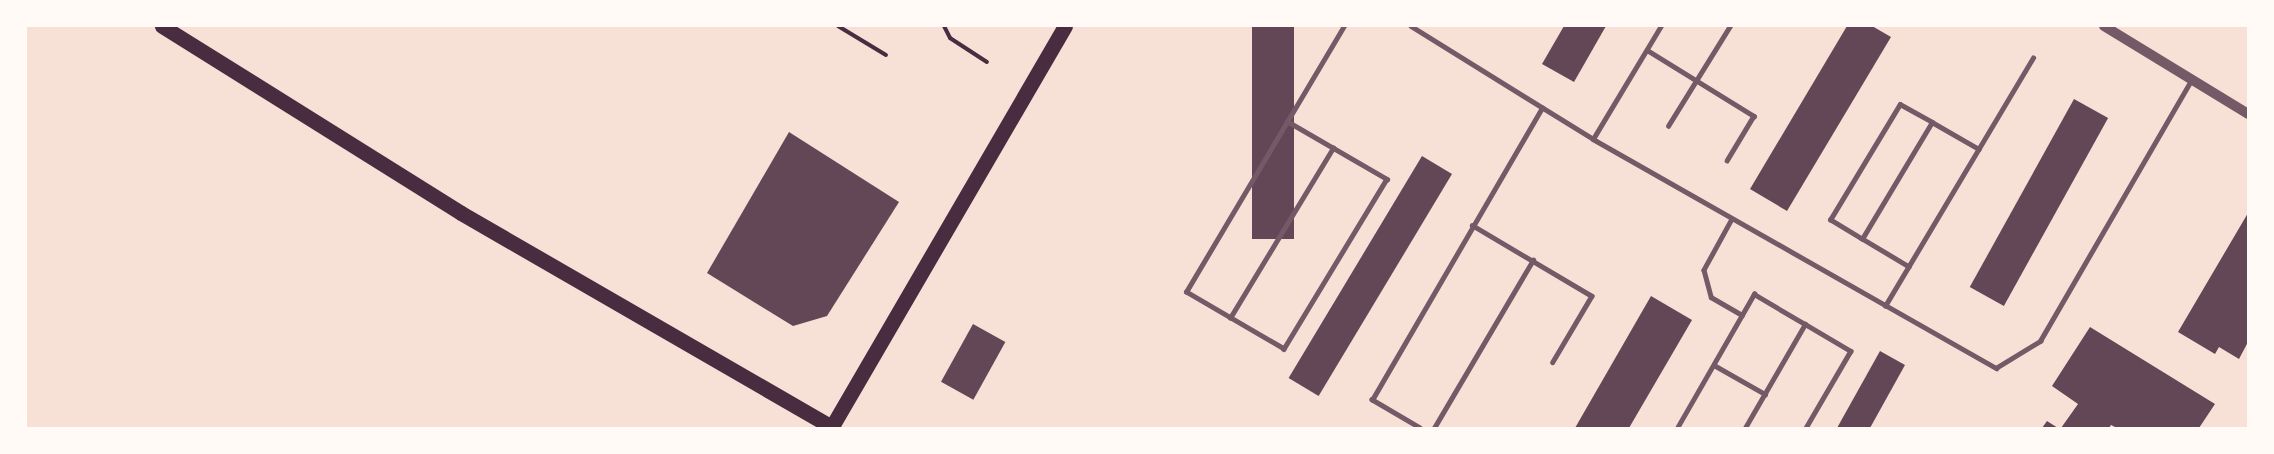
<!DOCTYPE html>
<style>
body{margin:0}
#map{position:relative;width:2274px;height:454px;overflow:hidden;background:#f7e1d7;font-family:"Golos Text",sans-serif}
div>[style]{position:absolute}
.building>*{inset:0;background:#644757;transform-origin:0 0}
.path>*{height:4px;margin:-2px;padding:0 2px;transform-origin:2px;border-radius:2px;background:#4a2c40}
.service>*{height:4.5px;margin:-2.25px;padding:0 2.25px;transform-origin:2.25px;border-radius:2.25px;background:#755966}
.tertiary>*{height:10px;margin:-5px;padding:0 5px;transform-origin:5px;border-radius:5px;background:#755966}
.primary>*{height:15px;margin:-7.5px;padding:0 7.5px;transform-origin:7.5px;border-radius:7.5px;background:#4a2c40}
span{translate:-50% -50%;white-space:nowrap;text-align:center;line-height:1.15;-webkit-text-stroke:5px #fffaf5;paint-order:stroke}
.frame{position:absolute;inset:0;border:27px solid #fffaf5;pointer-events:none}
</style>
<div id="map">
<div class="building">
<div style="left:1252px;top:26px;width:42px;height:213px"></div>
<div style="clip-path:polygon(1564px 26px,1606px 26px,1574px 82px,1542px 64px)"></div>
<div style="clip-path:polygon(1847px 26px,1872px 26px,1891px 37px,1787px 211px,1750px 189px)"></div>
<div style="left:2074px;top:99px;width:39px;height:215px;rotate:29deg"></div>
<div style="clip-path:polygon(789px 132px,899px 202px,827px 316px,793px 326px,707px 273px)"></div>
<div style="left:1422px;top:156px;width:35px;height:259px;rotate:31deg"></div>
<div style="clip-path:polygon(2248px 213px,2248px 342px,2239px 359px,2219px 347px,2215px 354px,2178px 332px)"></div>
<div style="clip-path:polygon(1651px 296px,1692px 320px,1629px 428px,1575px 428px)"></div>
<div style="left:973px;top:324px;width:37px;height:66px;rotate:29deg"></div>
<div style="clip-path:polygon(2090px 327px,2215px 404px,2199px 428px,2117px 428px,2111px 425px,2109px 428px,2061px 428px,2078px 404px,2052px 386px)"></div>
<div style="clip-path:polygon(1880px 351px,1905px 365px,1870px 428px,1837px 428px)"></div>
<div style="clip-path:polygon(2047px 421px,2058px 428px,2042px 428px)"></div>
</div>
<div class="path">
<div style="left:838px;top:26px;width:56px;rotate:31.1deg"></div>
<div style="left:944px;top:26px;width:13px;rotate:63deg"></div>
<div style="left:950px;top:38px;width:44px;rotate:33deg"></div>
</div>
<div class="service">
<div style="left:1411px;top:26px;width:214px;rotate:31.8deg"></div>
<div style="left:1593px;top:139px;width:464px;rotate:29.6deg"></div>
<div style="left:1996px;top:368px;width:52px;rotate:-31.5deg"></div>
<div style="left:2040px;top:341px;width:302px;rotate:-59.9deg"></div>
<div style="left:1647px;top:50px;width:126px;rotate:31.7deg"></div>
<div style="left:1754px;top:116px;width:52px;rotate:121deg"></div>
<div style="left:1287px;top:121px;width:116px;rotate:30.1deg"></div>
<div style="left:1387px;top:179px;width:199px;rotate:121.2deg"></div>
<div style="left:1284px;top:349px;width:113px;rotate:-149.8deg"></div>
<div style="left:1186px;top:292px;width:309px;rotate:-59.3deg"></div>
<div style="left:1668px;top:126px;width:118px;rotate:-58.2deg"></div>
<div style="left:1593px;top:139px;width:132px;rotate:-59deg"></div>
<div style="left:1732px;top:219px;width:58px;rotate:118.8deg"></div>
<div style="left:1704px;top:270px;width:28px;rotate:75deg"></div>
<div style="left:1711px;top:297px;width:36px;rotate:30deg"></div>
<div style="left:1472px;top:225px;width:139px;rotate:30.6deg"></div>
<div style="left:1592px;top:296px;width:77px;rotate:120.6deg"></div>
<div style="left:1862px;top:239px;width:37px;rotate:-149deg"></div>
<div style="left:1830px;top:220px;width:135px;rotate:-58.9deg"></div>
<div style="left:1900px;top:104px;width:37px;rotate:29deg"></div>
<div style="left:1909px;top:267px;width:55px;rotate:-149.2deg"></div>
<div style="left:1862px;top:239px;width:136px;rotate:-59.1deg"></div>
<div style="left:1932px;top:122px;width:54px;rotate:29.9deg"></div>
<div style="left:1885px;top:306px;width:289px;rotate:-59.2deg"></div>
<div style="left:1230px;top:318px;width:199px;rotate:-58.8deg"></div>
<div style="left:1714px;top:365px;width:59px;rotate:29.6deg"></div>
<div style="left:1420px;top:428px;width:56px;rotate:-149.7deg"></div>
<div style="left:1372px;top:400px;width:338px;rotate:-59.8deg"></div>
<div style="left:1434px;top:428px;width:195px;rotate:-59.5deg"></div>
<div style="left:1677px;top:428px;width:155px;rotate:-60.1deg"></div>
<div style="left:1754px;top:294px;width:59px;rotate:30.5deg"></div>
<div style="left:1745px;top:428px;width:120px;rotate:-60deg"></div>
<div style="left:1805px;top:324px;width:53px;rotate:30.4deg"></div>
<div style="left:1851px;top:351px;width:89px;rotate:120.3deg"></div>
</div>
<div class="tertiary">
<div style="left:2104px;top:26px;width:169px;rotate:31.4deg"></div>
</div>
<div class="primary">
<div style="left:162px;top:26px;width:353px;rotate:32deg"></div>
<div style="left:461px;top:213px;width:430px;rotate:30deg"></div>
<div style="left:831px;top:428px;width:465px;rotate:-59.8deg"></div>
</div>
<div class="frame"></div>
</div>
